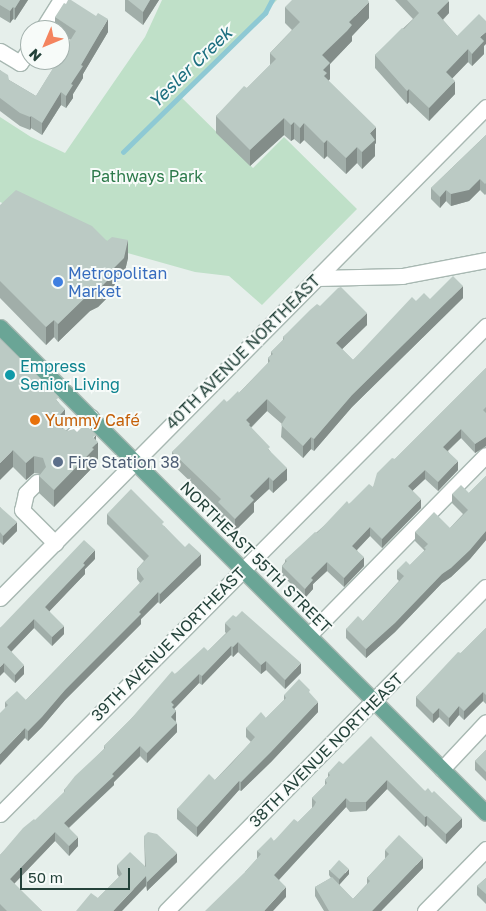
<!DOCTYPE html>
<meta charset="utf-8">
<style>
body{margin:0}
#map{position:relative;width:486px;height:911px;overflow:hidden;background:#e6efeb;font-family:"Golos Text",sans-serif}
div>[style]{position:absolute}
.green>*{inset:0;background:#bfe0c8}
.stream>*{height:4.5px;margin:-2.25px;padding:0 2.25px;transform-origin:2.25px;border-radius:2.25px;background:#8ec9d4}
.roads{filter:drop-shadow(1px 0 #a8b8b2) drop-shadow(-1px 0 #a8b8b2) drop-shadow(0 1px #a8b8b2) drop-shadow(0 -1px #a8b8b2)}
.minor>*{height:15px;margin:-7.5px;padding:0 7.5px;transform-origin:7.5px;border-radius:7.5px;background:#fff}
.major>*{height:15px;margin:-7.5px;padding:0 7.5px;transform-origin:7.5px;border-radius:7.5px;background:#6aa596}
.wall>*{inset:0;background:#a1aea9}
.shaded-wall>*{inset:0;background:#838d89}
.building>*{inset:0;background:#bbcac4;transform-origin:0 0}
.dots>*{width:14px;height:14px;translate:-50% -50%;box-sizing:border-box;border:2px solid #f7fbf9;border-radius:50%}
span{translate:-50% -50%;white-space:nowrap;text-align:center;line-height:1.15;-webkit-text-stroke:4px #f7fbf9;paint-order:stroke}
.park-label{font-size:16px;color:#2d7a4b}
.shop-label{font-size:16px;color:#366cbe}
.left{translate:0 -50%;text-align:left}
.street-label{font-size:16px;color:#24423a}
.culture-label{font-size:16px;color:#0d838f}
.food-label{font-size:16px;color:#c56008}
.service-label{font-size:16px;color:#4e5e75}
.water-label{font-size:18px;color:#1c6f80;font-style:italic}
.north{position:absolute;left:20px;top:20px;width:50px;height:50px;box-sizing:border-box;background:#f7fbf9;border:1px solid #a3b1ad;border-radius:50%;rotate:225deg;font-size:14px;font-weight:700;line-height:20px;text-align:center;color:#24423a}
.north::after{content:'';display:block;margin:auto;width:18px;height:22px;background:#f4845f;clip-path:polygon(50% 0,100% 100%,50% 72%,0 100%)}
.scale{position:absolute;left:20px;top:868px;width:110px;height:22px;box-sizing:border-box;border:2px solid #24423a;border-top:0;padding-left:6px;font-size:15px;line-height:18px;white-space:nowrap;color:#24423a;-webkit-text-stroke:4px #f7fbf9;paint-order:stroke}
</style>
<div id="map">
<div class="green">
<div style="clip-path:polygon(162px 0,277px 0,181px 97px,253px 168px,284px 137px,357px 209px,262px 305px,229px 276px,195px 272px,92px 243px,0 202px,0 117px,31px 137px,65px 153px,145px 37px)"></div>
</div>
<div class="stream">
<div style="left:123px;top:152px;width:199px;rotate:-44.4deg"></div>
<div style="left:265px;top:13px;width:15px;rotate:-62deg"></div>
</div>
<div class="roads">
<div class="minor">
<div style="left:42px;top:30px;width:36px;rotate:-58deg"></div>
<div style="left:0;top:51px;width:23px;rotate:31deg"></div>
<div style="left:20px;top:63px;width:18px;rotate:-56deg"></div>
<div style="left:317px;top:278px;width:85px;rotate:-1.3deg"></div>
<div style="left:402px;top:276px;width:86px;rotate:-10.8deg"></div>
<div style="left:69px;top:439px;width:31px;rotate:-45deg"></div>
<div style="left:37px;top:482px;width:16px;rotate:135deg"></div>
<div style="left:26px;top:493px;width:17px;rotate:103deg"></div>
<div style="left:22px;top:510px;width:47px;rotate:45deg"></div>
<div style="left:0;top:598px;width:691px;rotate:-45.29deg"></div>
<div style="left:309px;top:635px;width:252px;rotate:-45.5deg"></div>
<div style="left:442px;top:769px;width:64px;rotate:-46.9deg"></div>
<div style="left:0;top:814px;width:689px;rotate:-45.12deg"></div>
<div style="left:166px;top:911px;width:455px;rotate:-45.4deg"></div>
<div style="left:425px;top:911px;width:87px;rotate:-45.5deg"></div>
</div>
<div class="major">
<div style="left:0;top:327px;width:687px;rotate:45deg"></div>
</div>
</div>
<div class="wall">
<div style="clip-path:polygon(0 0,28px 0,15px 20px,13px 19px,10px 23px,0 17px)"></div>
<div style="clip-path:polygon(125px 0,159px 0,143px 25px,125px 11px)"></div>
<div style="clip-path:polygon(395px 0,448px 0,449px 13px,443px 20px,457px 36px,484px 46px,484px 54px,472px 66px,468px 62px,452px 78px,455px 94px,429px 121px,409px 102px,407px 104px,375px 68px,375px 55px,413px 19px)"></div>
<div style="clip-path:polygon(285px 7px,369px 18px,352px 36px,352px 41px,330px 64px,330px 79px,328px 81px,376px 143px,375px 144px,375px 156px,362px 169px,357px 163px,346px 174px,327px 156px,324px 159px,304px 140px,300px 144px,294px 139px,291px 141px,284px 135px,250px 166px,216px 133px,216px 116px,247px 88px,270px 65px,270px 53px,292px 30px,285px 23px)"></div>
<div style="clip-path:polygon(55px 17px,108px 32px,83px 74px,83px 78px,73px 94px,73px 98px,66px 108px,61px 105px,42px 135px,31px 128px,30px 130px,20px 126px,0 111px,0 70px,9px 80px,36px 96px,71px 40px,60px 33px,60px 30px,55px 29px)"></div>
<div style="clip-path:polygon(486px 135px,486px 194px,485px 195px,480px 190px,469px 201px,451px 206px,446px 201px,440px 208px,431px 199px,431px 188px)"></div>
<div style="clip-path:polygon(0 205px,107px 241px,128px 258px,124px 275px,110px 290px,107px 298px,98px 307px,90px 311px,58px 342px,54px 337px,46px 345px,0 298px)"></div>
<div style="clip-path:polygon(463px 298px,352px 407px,314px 451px,311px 449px,303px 458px,281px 437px,282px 424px,267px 411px,251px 428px,270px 451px,287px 480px,273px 493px,269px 489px,254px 503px,254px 512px,235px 531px,218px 514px,218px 508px,172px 464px,172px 452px,227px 402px,239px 393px,268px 363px,268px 358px,271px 355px,271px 352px,283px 340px,283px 337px,320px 306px,367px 325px,342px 349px,353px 360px,416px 301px,430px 299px)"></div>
<div style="clip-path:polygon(0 339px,59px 403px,65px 426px,63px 429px,67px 431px,77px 432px,96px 440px,98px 459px,94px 463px,94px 466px,54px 507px,39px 493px,39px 476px,40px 474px,34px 473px,26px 480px,13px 467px)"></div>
<div style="clip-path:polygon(486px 368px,486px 446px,475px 453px,461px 438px,448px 451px,458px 470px,438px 491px,425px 479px,412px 491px,421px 508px,382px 548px,370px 536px,357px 550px,364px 566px,344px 587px,327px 571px,313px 584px,313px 589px,305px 598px,282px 575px,282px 566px,285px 562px,285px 560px,349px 504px,373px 487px,395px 459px)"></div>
<div style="clip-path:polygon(486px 476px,486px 540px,470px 559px,451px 577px,442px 583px,395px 632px,366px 658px,346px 638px,346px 629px,363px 621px,399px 581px,397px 579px,397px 570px,410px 565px,424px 551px,424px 550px,415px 541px,415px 532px,450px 528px,463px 514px,452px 503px,452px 494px,469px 493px)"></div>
<div style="clip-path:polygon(0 507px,17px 531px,3px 545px,0 542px)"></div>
<div style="clip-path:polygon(107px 514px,164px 526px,201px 565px,160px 604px,158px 602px,141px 619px,141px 624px,65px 700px,42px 727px,28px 741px,25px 738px,5px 707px,5px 702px,26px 700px,140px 583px,137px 579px,137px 569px,144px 561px,107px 524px)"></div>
<div style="clip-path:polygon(95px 559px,85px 569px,85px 574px,49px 611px,64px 634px,52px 646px,34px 628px,11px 652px,24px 674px,15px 683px,4px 672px,0 628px)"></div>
<div style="clip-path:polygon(225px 623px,301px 673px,285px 689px,266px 670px,261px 674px,238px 652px,233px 657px,231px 655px,202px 685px,199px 683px,174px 709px,176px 720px,176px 721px,177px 732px,147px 763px,140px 756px,114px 782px,114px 785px,69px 828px,78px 846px,69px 856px,55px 841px,14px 884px,42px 911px,0 911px,0 855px,64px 793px,64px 790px,104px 749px,104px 746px,130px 720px,175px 674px,208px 651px,226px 633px,225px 632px)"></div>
<div style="clip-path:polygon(486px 628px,486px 704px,483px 701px,464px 720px,459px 715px,449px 727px,439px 717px,433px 723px,416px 706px,416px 697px,461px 653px)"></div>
<div style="clip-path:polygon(310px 694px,318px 712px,271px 762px,241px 791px,239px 790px,197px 837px,177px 819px,177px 809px,215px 780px,251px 742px,246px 737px,246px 728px,266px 718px,284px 700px,284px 695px)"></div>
<div style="clip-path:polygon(486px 750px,486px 781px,475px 770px,475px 761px)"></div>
<div style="clip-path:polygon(343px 764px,425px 791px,462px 827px,446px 844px,427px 825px,425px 827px,387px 789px,366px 811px,350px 812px,346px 807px,279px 880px,286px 897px,245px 872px,257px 859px,257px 851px,274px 841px,298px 822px,312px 808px,312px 798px,325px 785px,325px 780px,328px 777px,328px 773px)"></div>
<div style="clip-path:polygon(144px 836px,177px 862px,147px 891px,146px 886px,98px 898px,119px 877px,117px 874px,117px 865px,145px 866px)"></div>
<div style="clip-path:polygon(385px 850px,423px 868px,381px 911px,324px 911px,315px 896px,315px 887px,331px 878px,329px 875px,329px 870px,349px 874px,339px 885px,353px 899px,367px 884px,367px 878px,385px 859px)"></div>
<div style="clip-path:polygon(486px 878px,486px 904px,477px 895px,477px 886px)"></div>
</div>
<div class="shaded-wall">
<div style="clip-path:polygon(20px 0,28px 0,15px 20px,15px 8px)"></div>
<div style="clip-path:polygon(150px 0,159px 0,143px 25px,143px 12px)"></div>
<div style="clip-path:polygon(449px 1px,449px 13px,437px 25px,437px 13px)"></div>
<div style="clip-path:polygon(369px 2px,369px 18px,352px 36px,352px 41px,330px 64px,330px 79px,327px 82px,324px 92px,322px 55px,349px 22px)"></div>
<div style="clip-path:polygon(13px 7px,13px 19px,10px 23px,10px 11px)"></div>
<div style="clip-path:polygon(108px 19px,108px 32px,83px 74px,83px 78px,73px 94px,73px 98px,66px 108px,66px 96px,71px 84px,81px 65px)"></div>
<div style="clip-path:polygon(486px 32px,486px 44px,484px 46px,484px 54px,472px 66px,472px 54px,480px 37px)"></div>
<div style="clip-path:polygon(468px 49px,468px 62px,446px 85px,446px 72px)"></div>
<div style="clip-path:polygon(455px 81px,455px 94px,429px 121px,429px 108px)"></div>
<div style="clip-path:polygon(409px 89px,409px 102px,407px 104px,407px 91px)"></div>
<div style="clip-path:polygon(61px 92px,61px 105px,42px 135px,42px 123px)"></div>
<div style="clip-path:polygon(31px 116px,31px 128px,30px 130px,30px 117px)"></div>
<div style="clip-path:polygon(284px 118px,284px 135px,250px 166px,250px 150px)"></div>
<div style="clip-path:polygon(294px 122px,294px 139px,291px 141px,291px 125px)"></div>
<div style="clip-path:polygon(304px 123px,304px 140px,300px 144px,300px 128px)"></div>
<div style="clip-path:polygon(376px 127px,376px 143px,375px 144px,375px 156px,362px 169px,362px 152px,370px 133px)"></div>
<div style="clip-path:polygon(327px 140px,327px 156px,324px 159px,324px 143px)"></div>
<div style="clip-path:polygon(357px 147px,357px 163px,346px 174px,346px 158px)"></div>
<div style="clip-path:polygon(480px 179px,480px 190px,469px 201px,451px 206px,451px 194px)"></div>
<div style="clip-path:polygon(446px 190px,446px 201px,440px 208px,440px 197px)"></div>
<div style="clip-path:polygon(128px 240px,128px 258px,124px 275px,110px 290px,107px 298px,98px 307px,90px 311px,58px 342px,58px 324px,110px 272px)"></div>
<div style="clip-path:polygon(463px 286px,463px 298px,352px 407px,314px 451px,314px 439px,352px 395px)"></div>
<div style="clip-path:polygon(367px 313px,367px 325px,336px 355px,336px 343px)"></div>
<div style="clip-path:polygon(54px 320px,54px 337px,46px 345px,46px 327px)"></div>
<div style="clip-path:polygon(267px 399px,267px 411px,250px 428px,246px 420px)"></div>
<div style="clip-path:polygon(65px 409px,65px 426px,60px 432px,60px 415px)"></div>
<div style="clip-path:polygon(461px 429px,461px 438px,443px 455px,443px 447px)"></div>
<div style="clip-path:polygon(96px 435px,96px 444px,98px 442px,98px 459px,94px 463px,94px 466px,54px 507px,54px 490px)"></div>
<div style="clip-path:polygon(311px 437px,311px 449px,303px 458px,303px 446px)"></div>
<div style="clip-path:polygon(486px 437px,486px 446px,475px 453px,475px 444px)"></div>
<div style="clip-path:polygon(13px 450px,13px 467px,0 480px,0 463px)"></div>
<div style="clip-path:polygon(34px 456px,34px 473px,26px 480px,26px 463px)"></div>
<div style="clip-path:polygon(458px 461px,458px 470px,438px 491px,438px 482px)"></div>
<div style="clip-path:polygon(287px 468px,287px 480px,273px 493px,273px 481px)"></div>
<div style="clip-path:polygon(425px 470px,425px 479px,408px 495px,408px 486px)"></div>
<div style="clip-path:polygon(269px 477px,269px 489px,254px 503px,254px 512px,235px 531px,235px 519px,250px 496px)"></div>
<div style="clip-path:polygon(421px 499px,421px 508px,382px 548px,382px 539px)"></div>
<div style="clip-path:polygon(17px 522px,17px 531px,3px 545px,3px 536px)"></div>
<div style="clip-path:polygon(370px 527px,370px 536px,352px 555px,352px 546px)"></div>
<div style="clip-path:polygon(486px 531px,486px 540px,470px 559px,451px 577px,442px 583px,395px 632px,366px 658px,366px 649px,442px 574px)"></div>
<div style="clip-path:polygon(95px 550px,95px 559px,85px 569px,85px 574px,45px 616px,45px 607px,83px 563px)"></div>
<div style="clip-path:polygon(201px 554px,201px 565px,160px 604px,160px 594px)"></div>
<div style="clip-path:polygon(364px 557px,364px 566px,344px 587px,344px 578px)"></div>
<div style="clip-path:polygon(327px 562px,327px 571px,313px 584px,313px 589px,305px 598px,305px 589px,311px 578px)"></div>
<div style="clip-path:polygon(158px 592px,158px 602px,141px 619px,141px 624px,65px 700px,42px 727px,28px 741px,28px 731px,65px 690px)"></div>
<div style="clip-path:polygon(34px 619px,34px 628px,7px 656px,7px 647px)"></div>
<div style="clip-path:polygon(64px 626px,64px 634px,52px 646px,52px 637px)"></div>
<div style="clip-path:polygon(238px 642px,238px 652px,233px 657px,233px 647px)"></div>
<div style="clip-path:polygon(231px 646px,231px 655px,202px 685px,202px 676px)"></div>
<div style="clip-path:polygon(266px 661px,266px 670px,261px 674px,261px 665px)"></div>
<div style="clip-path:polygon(4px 663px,4px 672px,0 676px,0 667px)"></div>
<div style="clip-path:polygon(301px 663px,301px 673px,285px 689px,285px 680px)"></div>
<div style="clip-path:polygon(24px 665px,24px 674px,15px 683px,15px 675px)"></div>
<div style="clip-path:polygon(199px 674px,199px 683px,174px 709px,176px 711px,176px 720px,171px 726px,171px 702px)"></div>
<div style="clip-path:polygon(483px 692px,483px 701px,464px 720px,464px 711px)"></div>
<div style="clip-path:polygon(318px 702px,318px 712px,271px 762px,241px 791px,241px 782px)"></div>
<div style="clip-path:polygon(459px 706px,459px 715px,449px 727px,449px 718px)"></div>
<div style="clip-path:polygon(439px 708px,439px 717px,433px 723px,433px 714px)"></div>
<div style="clip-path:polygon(177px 723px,177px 732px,147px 763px,147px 753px)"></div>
<div style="clip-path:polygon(25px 728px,25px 738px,0 765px,0 754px)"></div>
<div style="clip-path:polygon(140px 746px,140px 756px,114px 782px,114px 785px,64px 832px,64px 823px)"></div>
<div style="clip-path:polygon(387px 780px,387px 789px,366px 811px,366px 802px)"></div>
<div style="clip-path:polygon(239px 781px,239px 790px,197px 837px,197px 827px)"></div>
<div style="clip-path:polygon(346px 798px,346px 807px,274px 885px,274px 875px)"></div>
<div style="clip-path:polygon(427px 816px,427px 825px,425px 827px,425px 817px)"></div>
<div style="clip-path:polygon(462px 818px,462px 827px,446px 844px,446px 834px)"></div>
<div style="clip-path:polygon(55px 832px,55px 841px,10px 888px,10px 879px)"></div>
<div style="clip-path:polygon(78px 837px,78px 846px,69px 856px,69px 846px)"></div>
<div style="clip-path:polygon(177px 853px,177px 862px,147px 891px,147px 882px)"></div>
<div style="clip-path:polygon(423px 858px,423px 868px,381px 911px,372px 911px)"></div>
<div style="clip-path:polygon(349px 869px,349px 874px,339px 885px,339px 880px)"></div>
<div style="clip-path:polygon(146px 876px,146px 886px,122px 911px,113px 911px)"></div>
<div style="clip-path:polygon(286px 887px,286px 897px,273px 911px,264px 911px)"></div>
</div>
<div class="building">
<div style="clip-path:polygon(0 0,20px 0,15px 8px,13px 7px,10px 11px,0 5px)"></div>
<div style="clip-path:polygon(68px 0,71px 0,96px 16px,98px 13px,108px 19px,81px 65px,83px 66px,71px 84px,73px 85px,66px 96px,61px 92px,42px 123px,31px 116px,30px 117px,20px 113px,0 98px,0 70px,8px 75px,9px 80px,36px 96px,58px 60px,60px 60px,60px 57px,76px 31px,55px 17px,64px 3px,66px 4px)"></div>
<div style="clip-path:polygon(128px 0,150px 0,143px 12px)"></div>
<div style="clip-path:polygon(292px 0,368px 0,369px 2px,349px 22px,352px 25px,347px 31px,322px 55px,330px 63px,323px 70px,327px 73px,324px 76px,376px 127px,370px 133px,375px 140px,362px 152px,357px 147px,346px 158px,327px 140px,324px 143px,304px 123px,300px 128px,294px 122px,291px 125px,284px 118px,250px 150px,216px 116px,244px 86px,247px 88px,276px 59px,270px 53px,300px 22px,285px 7px)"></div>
<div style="clip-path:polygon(407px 0,448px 0,449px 1px,437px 13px,457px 36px,479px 14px,486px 21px,486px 32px,480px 37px,484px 41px,472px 54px,468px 49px,446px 72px,455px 81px,429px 108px,409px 89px,407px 91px,375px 55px,402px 28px,404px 29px,419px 13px)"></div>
<div style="clip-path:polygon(486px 135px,486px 183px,485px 184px,480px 179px,469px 190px,451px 194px,446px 190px,440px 197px,431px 188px)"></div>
<div style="clip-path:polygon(16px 190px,92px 226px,107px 241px,112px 237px,128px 240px,124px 258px,110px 272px,107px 281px,98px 290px,90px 293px,58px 324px,54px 320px,46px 327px,0 281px,0 205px)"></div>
<div style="clip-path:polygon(453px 276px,463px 286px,352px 395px,314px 439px,311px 437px,303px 446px,281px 425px,286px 417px,267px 399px,246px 420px,250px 424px,249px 425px,270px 447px,268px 449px,287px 468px,273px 481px,269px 477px,250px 496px,254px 500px,235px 519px,218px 502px,221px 499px,172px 452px,224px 399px,227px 402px,238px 391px,239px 393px,270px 361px,268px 358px,273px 354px,271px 352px,284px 339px,283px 337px,310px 310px,317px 304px,320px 306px,338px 288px,341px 287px,367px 313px,336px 343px,353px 360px,412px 297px,416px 301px,424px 293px,430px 299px)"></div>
<div style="clip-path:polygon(0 339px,59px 397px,56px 400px,65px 409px,60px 415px,62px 428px,67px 431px,74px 429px,77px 432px,85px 424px,96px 435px,93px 437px,98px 442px,92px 448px,94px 449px,54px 490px,39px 476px,46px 467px,43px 458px,34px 456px,26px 463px,13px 450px,0 463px)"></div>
<div style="clip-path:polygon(486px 368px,486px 407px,483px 410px,486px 413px,486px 437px,475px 444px,461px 429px,443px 447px,458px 461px,438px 482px,425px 470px,408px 486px,421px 499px,382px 539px,370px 527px,352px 546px,364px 557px,344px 578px,327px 562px,311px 578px,313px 580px,305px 589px,282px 566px,287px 561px,285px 560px,315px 532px,317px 533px,347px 501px,349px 504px,369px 484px,373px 487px,377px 473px,392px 458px,395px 459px)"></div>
<div style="clip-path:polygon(486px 476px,486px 531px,470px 550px,451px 568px,442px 574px,395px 623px,366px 649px,346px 629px,358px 616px,363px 621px,404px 576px,397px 570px,406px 561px,410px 565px,426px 549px,424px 548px,428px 544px,415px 532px,434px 512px,450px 528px,468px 510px,452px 494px,461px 485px,469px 493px)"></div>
<div style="clip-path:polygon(131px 489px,164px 522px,162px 524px,185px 547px,189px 543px,201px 554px,160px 594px,158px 592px,139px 612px,141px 614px,65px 690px,42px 717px,28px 731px,25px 728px,0 754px,0 713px,8px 705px,5px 702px,17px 691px,26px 700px,144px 579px,137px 569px,149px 556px,107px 514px)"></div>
<div style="clip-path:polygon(0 507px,17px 522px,3px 536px,0 532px)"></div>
<div style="clip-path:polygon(84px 540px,95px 550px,83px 563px,85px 565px,45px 607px,64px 626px,52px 637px,34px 619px,7px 647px,24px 665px,15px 675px,4px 663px,0 667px,0 628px)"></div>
<div style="clip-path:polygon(242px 611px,301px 663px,285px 680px,266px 661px,261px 665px,238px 642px,233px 647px,231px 646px,202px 676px,199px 674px,171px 702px,174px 705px,172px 707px,176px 711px,171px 717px,177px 723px,147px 753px,140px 746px,112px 774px,114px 776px,64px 823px,78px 837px,69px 846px,55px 832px,10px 879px,42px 911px,7px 911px,0 904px,0 855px,23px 828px,34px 819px,35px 820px,65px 791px,64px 790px,75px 776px,105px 748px,104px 746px,130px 720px,172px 671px,175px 674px,204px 647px,208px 651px,231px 629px,225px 623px,233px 615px,236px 617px)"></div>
<div style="clip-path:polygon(486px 628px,486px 695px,483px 692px,464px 711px,459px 706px,449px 718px,439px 708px,433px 714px,416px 697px,458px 652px,461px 653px)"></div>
<div style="clip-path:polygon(299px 679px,310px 690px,309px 692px,318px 702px,271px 752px,241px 782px,239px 781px,197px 827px,177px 809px,209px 774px,215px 780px,232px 763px,255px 737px,246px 728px,261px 712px,266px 718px,286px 698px,284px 695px)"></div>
<div style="clip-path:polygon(371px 736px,425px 791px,428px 788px,432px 793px,434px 791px,462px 818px,446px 834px,427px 816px,425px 817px,387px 780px,366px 802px,350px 802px,346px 798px,274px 875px,286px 887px,264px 911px,205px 911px,245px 872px,261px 854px,257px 851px,271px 837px,274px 841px,294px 819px,298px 822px,314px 806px,316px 802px,312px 798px,327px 783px,325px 780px,330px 775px,328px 773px,339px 761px,343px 764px)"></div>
<div style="clip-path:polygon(486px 750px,486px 772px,475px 761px)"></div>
<div style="clip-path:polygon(148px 832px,157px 834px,177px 853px,147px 882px,146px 876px,113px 911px,76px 911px,91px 893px,98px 898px,122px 874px,117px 865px,130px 852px,146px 867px,144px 836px)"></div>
<div style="clip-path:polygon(399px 835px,423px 858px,372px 911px,329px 911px,315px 887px,332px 877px,353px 899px,370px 881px,367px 878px,389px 854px,385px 850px)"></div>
<div style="left:339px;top:860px;width:13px;height:14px;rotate:42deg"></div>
<div style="clip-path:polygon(486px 878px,486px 894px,477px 886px)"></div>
</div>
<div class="dots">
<div style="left:58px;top:282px;background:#3f7fe0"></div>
<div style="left:10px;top:375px;background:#0f9aa8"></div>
<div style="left:35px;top:420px;background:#e8710a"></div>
<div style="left:58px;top:462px;background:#5c6f8a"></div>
</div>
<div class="park-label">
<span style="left:147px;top:176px">Pathways Park</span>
</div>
<div class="shop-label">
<span class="left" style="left:68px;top:282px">Metropolitan<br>Market</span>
</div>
<div class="street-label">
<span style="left:243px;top:352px;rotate:-45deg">40TH AVENUE NORTHEAST</span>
<span style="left:256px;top:557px;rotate:45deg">NORTHEAST 55TH STREET</span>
<span style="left:168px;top:644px;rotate:-45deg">39TH AVENUE NORTHEAST</span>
<span style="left:326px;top:750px;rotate:-45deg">38TH AVENUE NORTHEAST</span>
</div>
<div class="culture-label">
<span class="left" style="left:20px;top:375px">Empress<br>Senior Living</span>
</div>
<div class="food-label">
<span class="left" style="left:45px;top:420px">Yummy Café</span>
</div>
<div class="service-label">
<span class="left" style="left:68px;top:462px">Fire Station 38</span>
</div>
<div class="water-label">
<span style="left:190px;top:67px;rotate:-44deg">Yesler Creek</span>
</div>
<div class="north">N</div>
<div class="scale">50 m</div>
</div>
